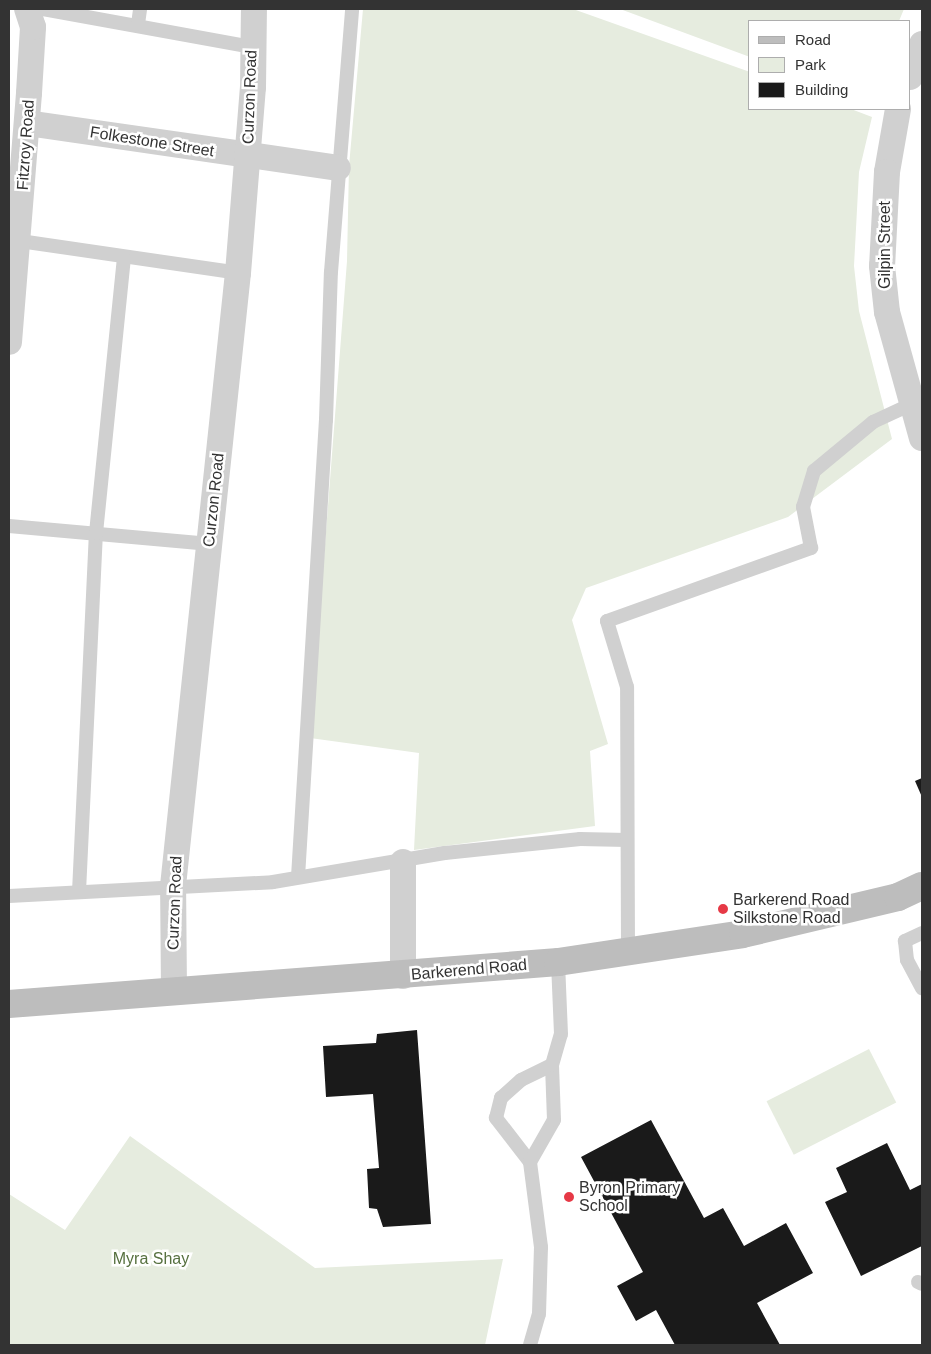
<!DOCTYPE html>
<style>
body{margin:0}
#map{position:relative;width:931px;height:1354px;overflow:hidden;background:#fff;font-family:Helvetica,sans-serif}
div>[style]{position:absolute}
.green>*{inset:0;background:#e6ecdf;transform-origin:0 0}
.building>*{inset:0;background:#1a1a1a}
.lane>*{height:14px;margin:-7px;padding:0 7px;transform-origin:7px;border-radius:7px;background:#d0d0d0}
.street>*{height:26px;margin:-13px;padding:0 13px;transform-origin:13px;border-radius:13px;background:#d0d0d0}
.secondary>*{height:28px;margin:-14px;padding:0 14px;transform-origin:14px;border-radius:14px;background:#bdbdbd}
.dots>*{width:14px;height:14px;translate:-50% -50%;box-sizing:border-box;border:2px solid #fff;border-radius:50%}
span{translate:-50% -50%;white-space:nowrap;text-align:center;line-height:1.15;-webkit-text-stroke:5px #fff;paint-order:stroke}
.street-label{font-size:16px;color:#333}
.poi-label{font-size:16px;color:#333}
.left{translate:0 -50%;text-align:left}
.park-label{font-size:16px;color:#56703f}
.frame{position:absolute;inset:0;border:10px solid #333;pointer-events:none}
.legend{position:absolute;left:748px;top:20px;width:162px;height:90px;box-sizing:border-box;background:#fff;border:1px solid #adadad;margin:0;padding:6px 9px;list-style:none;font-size:15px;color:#333}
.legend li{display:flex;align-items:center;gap:10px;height:25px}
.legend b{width:25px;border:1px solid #adadad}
</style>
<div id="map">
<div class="green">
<div style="clip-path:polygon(363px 9px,573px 9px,750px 72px,750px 109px,851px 109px,872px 117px,859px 172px,854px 266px,859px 311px,892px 439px,788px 517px,586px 588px,572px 620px,608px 744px,590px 751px,595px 826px,414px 850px,419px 753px,310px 738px,347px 261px,349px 166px)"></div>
<div style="clip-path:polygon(620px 9px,904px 9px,899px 21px,750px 21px,750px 57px)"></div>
<div style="left:869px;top:1049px;width:60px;height:115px;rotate:63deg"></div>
<div style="clip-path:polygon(130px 1136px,315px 1268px,503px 1259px,485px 1345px,9px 1345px,9px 1194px,65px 1230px)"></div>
</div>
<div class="building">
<div style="clip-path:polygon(922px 778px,922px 797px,915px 781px)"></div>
<div style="clip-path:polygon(417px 1030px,431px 1224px,383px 1227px,377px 1209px,369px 1208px,367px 1169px,379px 1168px,373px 1094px,326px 1097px,323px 1046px,376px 1043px,377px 1034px)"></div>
<div style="clip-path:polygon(651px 1120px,704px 1218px,723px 1208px,744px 1246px,786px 1223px,813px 1273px,757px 1303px,780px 1345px,675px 1345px,656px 1310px,636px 1321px,617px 1286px,643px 1272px,581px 1157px)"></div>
<div style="clip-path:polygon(887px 1143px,910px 1190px,922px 1184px,922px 1246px,861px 1276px,825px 1202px,847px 1192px,836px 1168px)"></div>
</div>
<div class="lane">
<div style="left:43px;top:9px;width:213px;rotate:10.3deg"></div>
<div style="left:138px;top:24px;width:15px;rotate:-82deg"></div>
<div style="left:13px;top:240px;width:227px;rotate:8.3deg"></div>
<div style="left:9px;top:526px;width:202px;rotate:5.1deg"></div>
<div style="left:298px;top:877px;width:458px;rotate:-86.5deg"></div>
<div style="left:326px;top:420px;width:148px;rotate:-88.1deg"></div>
<div style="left:331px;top:272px;width:264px;rotate:-85.4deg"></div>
<div style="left:79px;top:892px;width:359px;rotate:-87.3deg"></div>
<div style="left:96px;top:533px;width:276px;rotate:-84.2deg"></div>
<div style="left:9px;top:896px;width:264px;rotate:-3deg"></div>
<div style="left:273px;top:882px;width:174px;rotate:-9.6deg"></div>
<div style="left:445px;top:853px;width:136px;rotate:-5.9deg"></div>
<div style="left:580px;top:839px;width:47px;rotate:1.2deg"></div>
<div style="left:922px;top:933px;width:19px;rotate:155deg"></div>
<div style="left:905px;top:941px;width:19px;rotate:84deg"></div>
<div style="left:907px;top:960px;width:32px;rotate:62deg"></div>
<div style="left:628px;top:951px;width:264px;rotate:-90.2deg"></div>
<div style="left:627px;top:687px;width:69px;rotate:-106.9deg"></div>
<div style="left:607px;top:621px;width:217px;rotate:-19.7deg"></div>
<div style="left:811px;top:548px;width:42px;rotate:-101deg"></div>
<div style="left:803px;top:507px;width:38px;rotate:-73deg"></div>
<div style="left:814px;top:471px;width:77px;rotate:-39.7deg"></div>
<div style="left:873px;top:422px;width:43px;rotate:-24.8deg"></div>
<div style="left:530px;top:1162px;width:56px;rotate:-127.7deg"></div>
<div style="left:496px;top:1118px;width:21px;rotate:-76deg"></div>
<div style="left:501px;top:1098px;width:27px;rotate:-42deg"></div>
<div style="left:521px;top:1080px;width:34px;rotate:-26deg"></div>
<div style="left:918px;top:1282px;width:4px;rotate:27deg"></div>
<div style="left:530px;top:1345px;width:32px;rotate:-74deg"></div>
<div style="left:539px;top:1314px;width:67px;rotate:-88.3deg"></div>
<div style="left:541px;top:1247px;width:86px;rotate:-97.4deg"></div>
<div style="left:530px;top:1162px;width:48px;rotate:-60.3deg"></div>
<div style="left:554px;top:1120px;width:55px;rotate:-92.1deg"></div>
<div style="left:552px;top:1065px;width:32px;rotate:-74deg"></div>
<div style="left:561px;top:1034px;width:72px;rotate:-92.4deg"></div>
</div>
<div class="street">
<div style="left:910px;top:77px;width:35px;rotate:-70deg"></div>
<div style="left:898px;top:109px;width:64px;rotate:99.9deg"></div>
<div style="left:887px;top:172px;width:94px;rotate:93deg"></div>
<div style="left:882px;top:266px;width:46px;rotate:83.8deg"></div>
<div style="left:887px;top:312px;width:131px;rotate:74.5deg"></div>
<div style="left:27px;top:123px;width:314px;rotate:8.2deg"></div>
<div style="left:9px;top:342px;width:250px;rotate:-85.4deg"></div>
<div style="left:29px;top:93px;width:66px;rotate:-86.5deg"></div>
<div style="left:33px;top:27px;width:19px;rotate:-108deg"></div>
<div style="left:403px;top:976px;width:114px;rotate:-90deg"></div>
<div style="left:174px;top:992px;width:106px;rotate:-90.5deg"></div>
<div style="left:173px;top:886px;width:616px;rotate:-83.95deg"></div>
<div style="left:238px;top:273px;width:187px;rotate:-85.4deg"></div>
<div style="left:253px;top:87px;width:78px;rotate:-89.3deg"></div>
</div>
<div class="secondary">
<div style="left:9px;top:1004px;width:551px;rotate:-4.37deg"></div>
<div style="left:558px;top:962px;width:187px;rotate:-8.6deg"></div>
<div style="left:743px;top:934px;width:159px;rotate:-13.4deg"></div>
<div style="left:898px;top:897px;width:26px;rotate:-25deg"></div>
</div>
<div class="dots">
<div style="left:723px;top:909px;background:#e63946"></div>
<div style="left:569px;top:1197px;background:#e63946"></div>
</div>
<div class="street-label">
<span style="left:250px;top:97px;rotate:-88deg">Curzon Road</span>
<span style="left:152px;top:142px;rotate:9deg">Folkestone Street</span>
<span style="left:26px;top:145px;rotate:-86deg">Fitzroy Road</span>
<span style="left:885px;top:245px;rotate:-90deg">Gilpin Street</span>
<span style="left:214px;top:500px;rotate:-84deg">Curzon Road</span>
<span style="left:175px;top:903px;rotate:-88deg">Curzon Road</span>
<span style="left:469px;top:970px;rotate:-5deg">Barkerend Road</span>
</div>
<div class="poi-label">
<span class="left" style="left:733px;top:909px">Barkerend Road<br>Silkstone Road</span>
<span class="left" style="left:579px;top:1197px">Byron Primary<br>School</span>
</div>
<div class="park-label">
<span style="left:151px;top:1259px">Myra Shay</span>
</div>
<div class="frame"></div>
<ul class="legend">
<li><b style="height:6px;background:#bdbdbd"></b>Road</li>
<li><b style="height:14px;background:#e6ecdf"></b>Park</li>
<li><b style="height:14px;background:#1a1a1a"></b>Building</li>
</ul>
</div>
